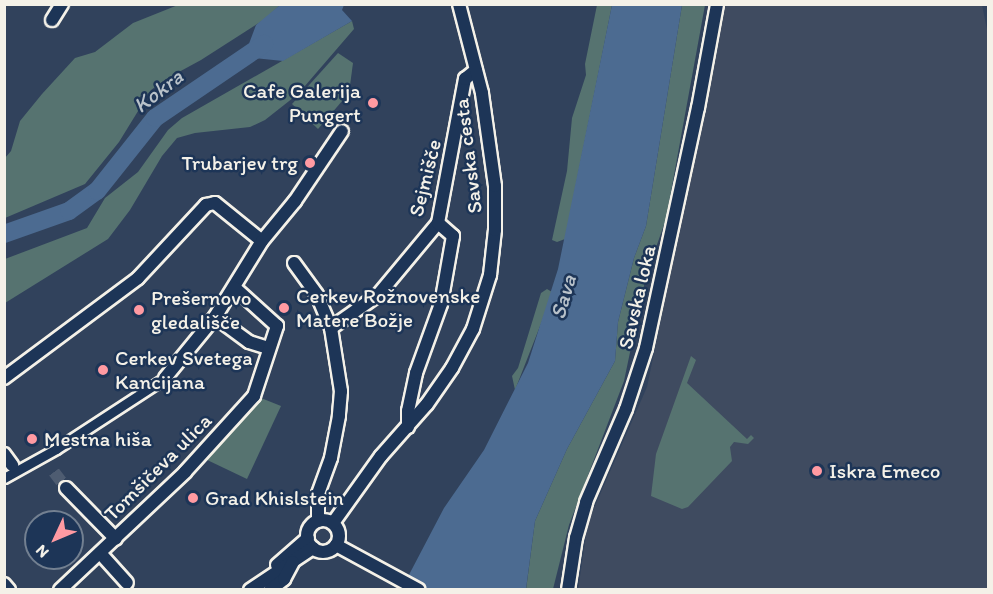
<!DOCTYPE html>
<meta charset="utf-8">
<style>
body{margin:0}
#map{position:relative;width:993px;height:594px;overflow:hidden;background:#31425c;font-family:Itim,sans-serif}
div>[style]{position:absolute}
.built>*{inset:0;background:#3f4b60}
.green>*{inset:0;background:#567370}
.water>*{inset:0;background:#4c6b91}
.river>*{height:18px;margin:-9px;padding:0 9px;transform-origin:9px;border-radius:9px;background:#4c6b91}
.minor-tunnel>*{height:12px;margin-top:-6px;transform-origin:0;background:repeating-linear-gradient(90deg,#4e5c71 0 12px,transparent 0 18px)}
.roads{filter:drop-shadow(2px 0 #f4f1e8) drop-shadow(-2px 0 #f4f1e8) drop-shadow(0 2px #f4f1e8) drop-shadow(0 -2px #f4f1e8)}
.pedestrian>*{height:9px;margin:-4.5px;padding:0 4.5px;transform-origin:4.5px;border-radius:4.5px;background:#1d3557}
.minor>*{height:12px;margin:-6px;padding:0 6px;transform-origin:6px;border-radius:6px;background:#1d3557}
.minor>.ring{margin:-6px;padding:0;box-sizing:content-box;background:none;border:12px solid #1d3557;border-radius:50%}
.dots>*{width:16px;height:16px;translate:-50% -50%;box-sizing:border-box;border:3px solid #1d3557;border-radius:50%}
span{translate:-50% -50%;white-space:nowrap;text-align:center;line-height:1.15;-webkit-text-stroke:5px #1d3557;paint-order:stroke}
.poi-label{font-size:21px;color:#f4f1e8}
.right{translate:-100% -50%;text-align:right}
.left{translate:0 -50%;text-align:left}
.street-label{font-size:21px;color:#f4f1e8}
.water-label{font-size:22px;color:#b9c2ca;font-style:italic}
.frame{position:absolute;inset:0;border:6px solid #f4f1e8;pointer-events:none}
.north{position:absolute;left:24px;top:510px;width:60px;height:60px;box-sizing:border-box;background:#1d3557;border:2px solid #738091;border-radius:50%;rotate:226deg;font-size:16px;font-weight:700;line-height:24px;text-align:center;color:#f4f1e8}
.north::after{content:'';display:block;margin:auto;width:21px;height:27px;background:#ff9aa2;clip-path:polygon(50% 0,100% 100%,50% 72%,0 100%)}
</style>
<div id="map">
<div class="built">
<div style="clip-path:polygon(722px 5px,982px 5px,988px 34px,988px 589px,578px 590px,588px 522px,647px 387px,706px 101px)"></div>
</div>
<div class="green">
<div style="clip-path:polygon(178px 5px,280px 5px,265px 19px,201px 60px,166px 79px,151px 90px,119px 142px,85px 184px,5px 218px,5px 158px,11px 151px,20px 121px,42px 94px,75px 58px,95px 52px,133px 23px)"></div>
<div style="clip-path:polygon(597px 5px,612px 5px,565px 239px,557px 242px,552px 240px,567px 171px,572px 118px,586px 75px,585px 64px)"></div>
<div style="clip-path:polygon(682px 5px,705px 5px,666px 219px,646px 276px,624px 381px,569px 525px,553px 589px,526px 590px,535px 521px,567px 449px,615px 361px,618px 322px,634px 258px,646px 226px)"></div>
<div style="clip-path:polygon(352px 21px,354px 29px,298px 94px,265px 120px,250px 127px,195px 133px,177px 138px,162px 156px,130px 210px,108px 239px,5px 303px,5px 259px,87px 228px,105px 198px,138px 172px,168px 130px,182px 118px)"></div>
<div style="clip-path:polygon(338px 53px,353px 63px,349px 93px,318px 129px,292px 104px)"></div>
<div style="clip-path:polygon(547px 289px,552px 292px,542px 321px,515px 390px,512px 376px,518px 368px,541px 293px)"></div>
<div style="clip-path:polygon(691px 356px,696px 360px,687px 383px,747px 439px,751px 435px,754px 438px,748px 444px,734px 442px,730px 447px,732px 461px,688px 507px,682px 509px,651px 496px,656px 454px)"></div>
<div style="clip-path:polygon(256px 396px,281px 406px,247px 479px,203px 458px)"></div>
</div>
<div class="water">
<div style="clip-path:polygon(280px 5px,344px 5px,342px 10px,352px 21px,283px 61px,244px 57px,256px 25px)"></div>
<div style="clip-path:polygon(612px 5px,682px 5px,646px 226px,634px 258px,618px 322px,615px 361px,567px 449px,535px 521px,526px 589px,401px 590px,444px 508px,484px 450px,528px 363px,558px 269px)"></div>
</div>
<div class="river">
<div style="left:4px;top:234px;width:69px;rotate:-19.5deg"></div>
<div style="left:69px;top:211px;width:34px;rotate:-36deg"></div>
<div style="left:97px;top:191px;width:93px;rotate:-51.5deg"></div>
<div style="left:155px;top:118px;width:132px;rotate:-34.2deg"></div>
</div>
<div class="minor-tunnel">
<div style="left:54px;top:472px;width:20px;rotate:53deg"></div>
</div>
<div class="roads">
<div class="pedestrian">
<div style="left:4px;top:478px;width:60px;rotate:-29.1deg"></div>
<div style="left:56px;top:449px;width:130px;rotate:-33.1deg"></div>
</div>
<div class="minor">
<div style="left:52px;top:20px;width:19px;rotate:-58deg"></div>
<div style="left:294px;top:263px;width:39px;rotate:54deg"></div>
<div style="left:317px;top:295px;width:36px;rotate:67deg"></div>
<div style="left:331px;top:328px;width:64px;rotate:81deg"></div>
<div style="left:341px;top:391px;width:25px;rotate:95deg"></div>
<div style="left:339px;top:416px;width:43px;rotate:100.8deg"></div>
<div style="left:331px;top:458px;width:38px;rotate:110deg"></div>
<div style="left:318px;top:494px;width:27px;rotate:90deg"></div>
<div style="left:215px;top:317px;width:42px;rotate:36.3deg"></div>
<div style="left:249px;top:342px;width:21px;rotate:17deg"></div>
<div style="left:331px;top:328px;width:57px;rotate:-35.1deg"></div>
<div style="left:378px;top:295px;width:94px;rotate:-50.2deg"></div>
<div style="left:438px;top:223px;width:147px;rotate:-79.4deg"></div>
<div style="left:465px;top:79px;width:14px;rotate:-39deg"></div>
<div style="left:4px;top:378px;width:167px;rotate:-36.7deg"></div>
<div style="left:138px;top:278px;width:100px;rotate:-47deg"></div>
<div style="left:206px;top:205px;width:9px;rotate:-13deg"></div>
<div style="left:215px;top:203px;width:60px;rotate:39deg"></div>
<div style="left:165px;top:378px;width:79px;rotate:-50.7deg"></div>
<div style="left:215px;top:317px;width:89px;rotate:-58.3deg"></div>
<div style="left:262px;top:241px;width:52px;rotate:-50.5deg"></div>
<div style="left:295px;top:201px;width:84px;rotate:-56.1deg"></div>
<div style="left:408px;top:427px;width:16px;rotate:-90deg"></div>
<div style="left:408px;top:411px;width:39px;rotate:-78deg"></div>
<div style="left:416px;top:373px;width:73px;rotate:-70.1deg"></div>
<div style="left:441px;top:304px;width:69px;rotate:-80deg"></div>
<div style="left:453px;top:236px;width:20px;rotate:-139deg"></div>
<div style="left:4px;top:454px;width:14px;rotate:54deg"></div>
<div style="left:66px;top:488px;width:71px;rotate:45.6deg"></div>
<div class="ring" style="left:307px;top:520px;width:20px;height:20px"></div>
<div style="left:333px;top:523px;width:82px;rotate:-54.4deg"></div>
<div style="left:381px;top:456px;width:69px;rotate:-48.5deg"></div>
<div style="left:427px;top:404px;width:44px;rotate:-55.2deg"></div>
<div style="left:452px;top:368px;width:44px;rotate:-61.7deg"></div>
<div style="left:473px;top:329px;width:57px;rotate:-72.5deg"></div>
<div style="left:490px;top:275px;width:45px;rotate:-83.7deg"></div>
<div style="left:495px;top:230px;width:44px;rotate:-90deg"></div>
<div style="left:495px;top:186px;width:94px;rotate:-98deg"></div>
<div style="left:482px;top:93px;width:92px;rotate:-104.5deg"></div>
<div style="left:336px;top:545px;width:94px;rotate:28.5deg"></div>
<div style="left:100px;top:553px;width:40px;rotate:48deg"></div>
<div style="left:277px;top:565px;width:41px;rotate:-41.1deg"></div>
<div style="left:4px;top:584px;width:8px;rotate:50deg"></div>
<div style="left:60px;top:590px;width:172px;rotate:-43.3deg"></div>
<div style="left:185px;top:472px;width:103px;rotate:-47.8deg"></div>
<div style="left:254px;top:396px;width:74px;rotate:-71.8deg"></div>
<div style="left:277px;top:326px;width:57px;rotate:-137.9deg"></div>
<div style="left:250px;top:590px;width:76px;rotate:-33.7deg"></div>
<div style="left:270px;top:590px;width:18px;rotate:-38deg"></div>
<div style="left:284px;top:579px;width:19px;rotate:-62deg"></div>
<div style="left:568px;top:590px;width:53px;rotate:-81.3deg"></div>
<div style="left:576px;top:538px;width:37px;rotate:-74deg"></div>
<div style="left:586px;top:502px;width:101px;rotate:-66.7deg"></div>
<div style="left:626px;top:409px;width:64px;rotate:-71.8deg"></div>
<div style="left:646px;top:348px;width:246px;rotate:-77.8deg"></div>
<div style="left:698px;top:108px;width:106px;rotate:-79.6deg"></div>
</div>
</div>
<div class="dots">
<div style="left:373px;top:103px;background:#ff9aa2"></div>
<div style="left:310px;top:163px;background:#ff9aa2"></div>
<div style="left:284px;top:308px;background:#ff9aa2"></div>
<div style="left:139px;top:310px;background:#ff9aa2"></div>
<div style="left:103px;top:370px;background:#ff9aa2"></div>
<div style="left:32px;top:439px;background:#ff9aa2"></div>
<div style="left:817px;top:471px;background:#ff9aa2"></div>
<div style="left:193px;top:498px;background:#ff9aa2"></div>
</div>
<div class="poi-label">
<span class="right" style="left:361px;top:103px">Cafe Galerija<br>Pungert</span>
<span class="right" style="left:298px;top:163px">Trubarjev trg</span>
<span class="left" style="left:296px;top:308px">Cerkev Rožnovenske<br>Matere Božje</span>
<span class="left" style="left:151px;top:310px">Prešernovo<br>gledališče</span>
<span class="left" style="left:115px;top:370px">Cerkev Svetega<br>Kancijana</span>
<span class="left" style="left:44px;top:439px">Mestna hiša</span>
<span class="left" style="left:829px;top:471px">Iskra Emeco</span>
<span class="left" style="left:205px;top:498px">Grad Khislstein</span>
</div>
<div class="street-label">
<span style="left:468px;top:156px;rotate:-97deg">Savska cesta</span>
<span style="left:425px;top:178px;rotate:-76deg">Sejmišče</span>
<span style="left:637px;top:297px;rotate:-77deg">Savska loka</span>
<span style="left:158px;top:467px;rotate:-45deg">Tomšičeva ulica</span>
</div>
<div class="water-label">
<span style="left:158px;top:91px;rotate:-38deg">Kokra</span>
<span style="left:563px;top:297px;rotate:-74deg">Sava</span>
</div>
<div class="frame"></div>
<div class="north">N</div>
</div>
